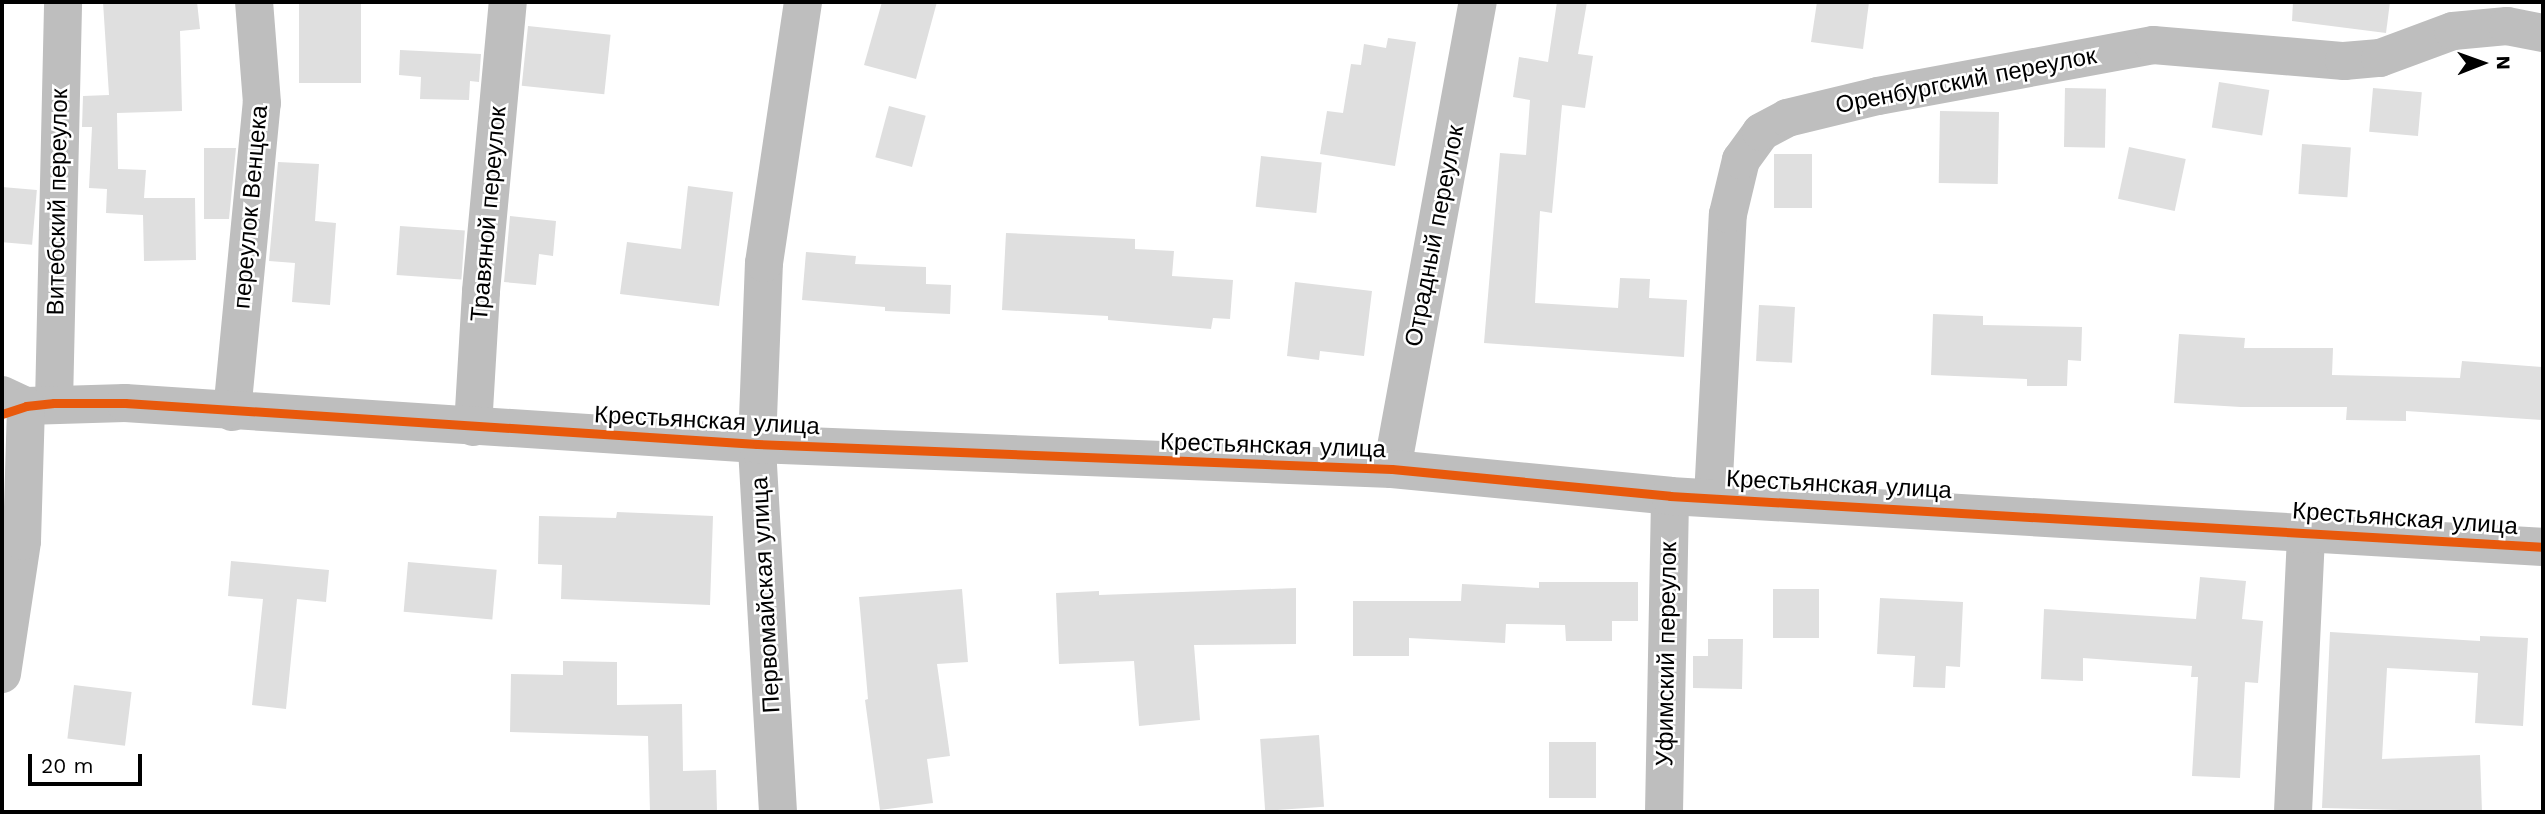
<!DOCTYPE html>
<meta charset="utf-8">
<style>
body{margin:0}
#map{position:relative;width:2545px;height:814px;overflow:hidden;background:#fff;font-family:"Work Sans",sans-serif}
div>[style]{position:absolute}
.building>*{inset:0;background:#dfdfdf;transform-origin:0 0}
.minor>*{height:38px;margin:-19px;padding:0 19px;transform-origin:19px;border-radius:19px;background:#bebebe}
.tertiary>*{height:38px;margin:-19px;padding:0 19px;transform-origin:19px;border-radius:19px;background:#bebebe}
.cycleway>*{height:9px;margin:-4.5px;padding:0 4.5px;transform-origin:4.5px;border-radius:4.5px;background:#e8590c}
span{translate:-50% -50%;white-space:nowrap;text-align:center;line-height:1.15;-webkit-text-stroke:5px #fff;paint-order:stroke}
.street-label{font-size:24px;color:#000}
.frame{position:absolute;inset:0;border:4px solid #000;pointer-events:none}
.north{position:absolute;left:2447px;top:28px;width:70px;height:70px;-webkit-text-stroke:5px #fff;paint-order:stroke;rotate:89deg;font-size:19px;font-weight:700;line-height:28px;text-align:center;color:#000}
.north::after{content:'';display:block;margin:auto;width:24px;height:32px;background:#000;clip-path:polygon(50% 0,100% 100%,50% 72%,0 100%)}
.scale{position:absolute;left:28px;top:754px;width:114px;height:32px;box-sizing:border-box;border:4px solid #000;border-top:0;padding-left:9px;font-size:21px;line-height:24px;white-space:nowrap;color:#000;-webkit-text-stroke:5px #fff;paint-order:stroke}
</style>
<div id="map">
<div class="building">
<div style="clip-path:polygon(103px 2px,197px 2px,200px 29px,180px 31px,182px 111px,117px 113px,118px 169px,146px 170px,144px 198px,195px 198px,196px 260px,144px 261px,143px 215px,106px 213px,107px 189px,89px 188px,92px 127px,82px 127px,83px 96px,109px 95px)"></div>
<div style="left:299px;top:2px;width:62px;height:81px"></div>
<div style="clip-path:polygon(882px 2px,937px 2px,916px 79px,864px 65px)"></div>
<div style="clip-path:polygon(1557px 2px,1587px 2px,1578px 54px,1593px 56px,1585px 108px,1562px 105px,1552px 213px,1540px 211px,1535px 303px,1618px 308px,1620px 278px,1650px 279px,1649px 298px,1687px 300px,1684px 357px,1484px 343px,1500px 153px,1526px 155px,1530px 100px,1513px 97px,1519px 57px,1548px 62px)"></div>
<div style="clip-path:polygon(1817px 2px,1869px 2px,1863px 49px,1811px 42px)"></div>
<div style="clip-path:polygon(2293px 2px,2390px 2px,2386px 33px,2292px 21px)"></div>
<div style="left:528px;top:26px;width:83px;height:60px;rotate:6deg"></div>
<div style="clip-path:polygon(1388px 38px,1416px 42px,1395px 166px,1320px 154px,1327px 111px,1343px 113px,1351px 64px,1361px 65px,1364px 44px,1386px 48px)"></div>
<div style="clip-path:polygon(400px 50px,481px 54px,479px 82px,470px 81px,469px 100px,420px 99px,421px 77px,399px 75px)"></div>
<div style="left:2219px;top:82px;width:51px;height:46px;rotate:9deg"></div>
<div style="left:2065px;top:88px;width:41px;height:59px;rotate:1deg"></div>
<div style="left:2373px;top:88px;width:49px;height:44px;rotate:5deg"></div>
<div style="left:889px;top:106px;width:38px;height:53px;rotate:15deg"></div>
<div style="left:1940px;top:111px;width:59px;height:72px;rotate:1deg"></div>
<div style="left:2302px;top:144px;width:49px;height:50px;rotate:4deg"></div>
<div style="left:2129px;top:147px;width:58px;height:53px;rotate:12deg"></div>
<div style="clip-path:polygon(204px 148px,236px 148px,229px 219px,204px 219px)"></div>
<div style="left:1774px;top:154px;width:38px;height:54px"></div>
<div style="left:1261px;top:156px;width:61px;height:51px;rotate:6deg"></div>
<div style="clip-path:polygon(278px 162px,319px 164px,315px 221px,336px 223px,330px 305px,292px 302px,295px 263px,269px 261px)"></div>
<div style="clip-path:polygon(688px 186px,733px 192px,719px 306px,620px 294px,627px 242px,681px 249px)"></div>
<div style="left:2px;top:187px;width:35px;height:55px;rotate:5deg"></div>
<div style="clip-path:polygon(510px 216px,556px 221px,553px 256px,539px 254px,536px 285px,504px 282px)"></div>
<div style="left:400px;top:226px;width:65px;height:49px;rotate:4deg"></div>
<div style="clip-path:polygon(1006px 233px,1135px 239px,1135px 249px,1174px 251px,1172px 276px,1233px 280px,1230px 319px,1213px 318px,1211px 329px,1108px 320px,1108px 316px,1002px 310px)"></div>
<div style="clip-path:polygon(806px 252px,856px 256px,855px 264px,926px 267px,926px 284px,951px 285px,950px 314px,885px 311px,885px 307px,802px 300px)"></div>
<div style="clip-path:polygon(1295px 282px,1372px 291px,1364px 356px,1320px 351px,1319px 360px,1287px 356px)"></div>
<div style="left:1759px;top:305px;width:36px;height:56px;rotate:3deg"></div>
<div style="clip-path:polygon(1933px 314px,1983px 316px,1983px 325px,2082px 327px,2081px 361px,2068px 360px,2067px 386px,2027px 386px,2027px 379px,1931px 375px)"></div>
<div style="clip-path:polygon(2179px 334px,2245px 338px,2244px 348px,2333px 348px,2332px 375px,2460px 378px,2462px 361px,2543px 367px,2543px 420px,2406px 411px,2406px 421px,2346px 420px,2347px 407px,2241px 407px,2174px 403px)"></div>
<div style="clip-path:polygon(617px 512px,713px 516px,710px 605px,561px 599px,562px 565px,538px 564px,539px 516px,616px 518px)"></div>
<div style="clip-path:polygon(231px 561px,329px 570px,326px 602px,297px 599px,286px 709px,252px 705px,263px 599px,228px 596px)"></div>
<div style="left:408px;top:562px;width:89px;height:50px;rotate:5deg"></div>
<div style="clip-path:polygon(2200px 577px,2246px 581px,2242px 619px,2263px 621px,2258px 683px,2245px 682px,2240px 778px,2192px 776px,2198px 677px,2191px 677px,2192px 666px,2083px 658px,2083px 681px,2041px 679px,2044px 609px,2196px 619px)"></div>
<div style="clip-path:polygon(1539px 582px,1638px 582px,1638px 621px,1612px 621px,1612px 641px,1566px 641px,1565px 625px,1506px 624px,1505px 643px,1409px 638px,1409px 656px,1353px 656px,1353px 601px,1461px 601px,1462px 584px,1539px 588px)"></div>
<div style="clip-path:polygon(1296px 588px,1296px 644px,1194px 645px,1200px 720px,1139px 726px,1134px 661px,1059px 664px,1056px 593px,1099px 591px,1099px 595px)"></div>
<div style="clip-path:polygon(962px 589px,968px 662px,937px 664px,950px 756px,927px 759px,933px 803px,880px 810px,865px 700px,868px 699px,859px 597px)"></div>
<div style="left:1773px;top:589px;width:46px;height:49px"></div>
<div style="clip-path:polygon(1880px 598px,1963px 602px,1960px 667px,1946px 666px,1945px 688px,1913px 687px,1915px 656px,1877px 654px)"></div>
<div style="clip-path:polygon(2330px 632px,2480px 641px,2480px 636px,2528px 638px,2523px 726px,2475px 723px,2478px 673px,2387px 668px,2382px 759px,2480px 755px,2482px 812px,2322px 808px)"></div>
<div style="clip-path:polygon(1708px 639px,1743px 639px,1742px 689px,1693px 688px,1693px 656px,1708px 656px)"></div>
<div style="clip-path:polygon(563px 661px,617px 662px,617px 705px,682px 704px,683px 771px,716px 770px,717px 812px,650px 812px,648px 736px,510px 732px,511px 674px,563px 675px)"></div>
<div style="left:74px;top:685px;width:58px;height:54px;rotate:7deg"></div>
<div style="left:1319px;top:735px;width:72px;height:59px;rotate:86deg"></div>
<div style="left:1596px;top:742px;width:56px;height:47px;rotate:90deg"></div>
</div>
<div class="minor">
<div style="left:54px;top:403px;width:401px;rotate:-88.7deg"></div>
<div style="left:232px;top:412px;width:310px;rotate:-84.5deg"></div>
<div style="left:262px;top:103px;width:101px;rotate:-94.5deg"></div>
<div style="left:473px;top:427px;width:136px;rotate:-86.6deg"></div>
<div style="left:481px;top:291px;width:290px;rotate:-84.7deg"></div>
<div style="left:1392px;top:469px;width:475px;rotate:-79.6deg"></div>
<div style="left:1713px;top:497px;width:283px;rotate:-87deg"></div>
<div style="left:1728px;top:214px;width:56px;rotate:-76.5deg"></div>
<div style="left:1741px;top:160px;width:34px;rotate:-54deg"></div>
<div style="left:1761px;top:132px;width:30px;rotate:-28deg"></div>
<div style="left:1787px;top:118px;width:94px;rotate:-13.6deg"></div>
<div style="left:1878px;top:96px;width:280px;rotate:-10.5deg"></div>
<div style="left:2153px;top:45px;width:192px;rotate:4.8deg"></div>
<div style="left:2344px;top:61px;width:36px;rotate:-5deg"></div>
<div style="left:2380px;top:58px;width:78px;rotate:-20.3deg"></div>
<div style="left:2453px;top:31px;width:54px;rotate:-5.3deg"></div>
<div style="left:2507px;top:26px;width:37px;rotate:11deg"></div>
<div style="left:778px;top:812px;width:369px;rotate:-93.3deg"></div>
<div style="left:757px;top:444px;width:181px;rotate:-87.8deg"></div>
<div style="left:764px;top:263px;width:264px;rotate:-81.5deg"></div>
<div style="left:1664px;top:812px;width:316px;rotate:-88.9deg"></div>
<div style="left:2293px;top:812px;width:280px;rotate:-87.3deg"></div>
</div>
<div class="tertiary">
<div style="left:2px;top:395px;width:26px;rotate:25deg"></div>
<div style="left:26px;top:406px;width:99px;rotate:-1.7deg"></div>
<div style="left:125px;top:403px;width:633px;rotate:3.71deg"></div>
<div style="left:757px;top:444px;width:635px;rotate:2.25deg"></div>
<div style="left:1392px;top:469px;width:279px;rotate:5.5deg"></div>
<div style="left:1670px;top:496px;width:874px;rotate:3.34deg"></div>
<div style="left:2px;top:674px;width:134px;rotate:-81.4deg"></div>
<div style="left:22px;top:541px;width:135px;rotate:-88.3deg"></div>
</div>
<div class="cycleway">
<div style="left:2px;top:414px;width:25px;rotate:-18deg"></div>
<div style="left:26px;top:406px;width:28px;rotate:-6deg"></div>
<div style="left:54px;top:403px;width:71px"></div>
<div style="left:125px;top:403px;width:633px;rotate:3.71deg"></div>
<div style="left:757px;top:444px;width:635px;rotate:2.25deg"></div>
<div style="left:1392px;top:469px;width:279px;rotate:5.5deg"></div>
<div style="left:1670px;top:496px;width:874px;rotate:3.34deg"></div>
</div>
<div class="street-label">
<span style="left:1966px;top:81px;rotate:-11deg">Оренбургский переулок</span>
<span style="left:58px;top:202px;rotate:-89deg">Витебский переулок</span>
<span style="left:251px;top:207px;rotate:-85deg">переулок Венцека</span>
<span style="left:489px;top:214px;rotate:-85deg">Травяной переулок</span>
<span style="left:1435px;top:236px;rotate:-79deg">Отрадный переулок</span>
<span style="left:707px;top:421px;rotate:3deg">Крестьянская улица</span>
<span style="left:1273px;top:446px;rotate:2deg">Крестьянская улица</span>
<span style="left:1839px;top:485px;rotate:3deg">Крестьянская улица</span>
<span style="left:2405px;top:519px;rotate:4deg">Крестьянская улица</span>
<span style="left:766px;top:595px;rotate:-93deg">Первомайская улица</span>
<span style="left:1667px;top:654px;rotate:-89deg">Уфимский переулок</span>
</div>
<div class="frame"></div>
<div class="north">N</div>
<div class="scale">20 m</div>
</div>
